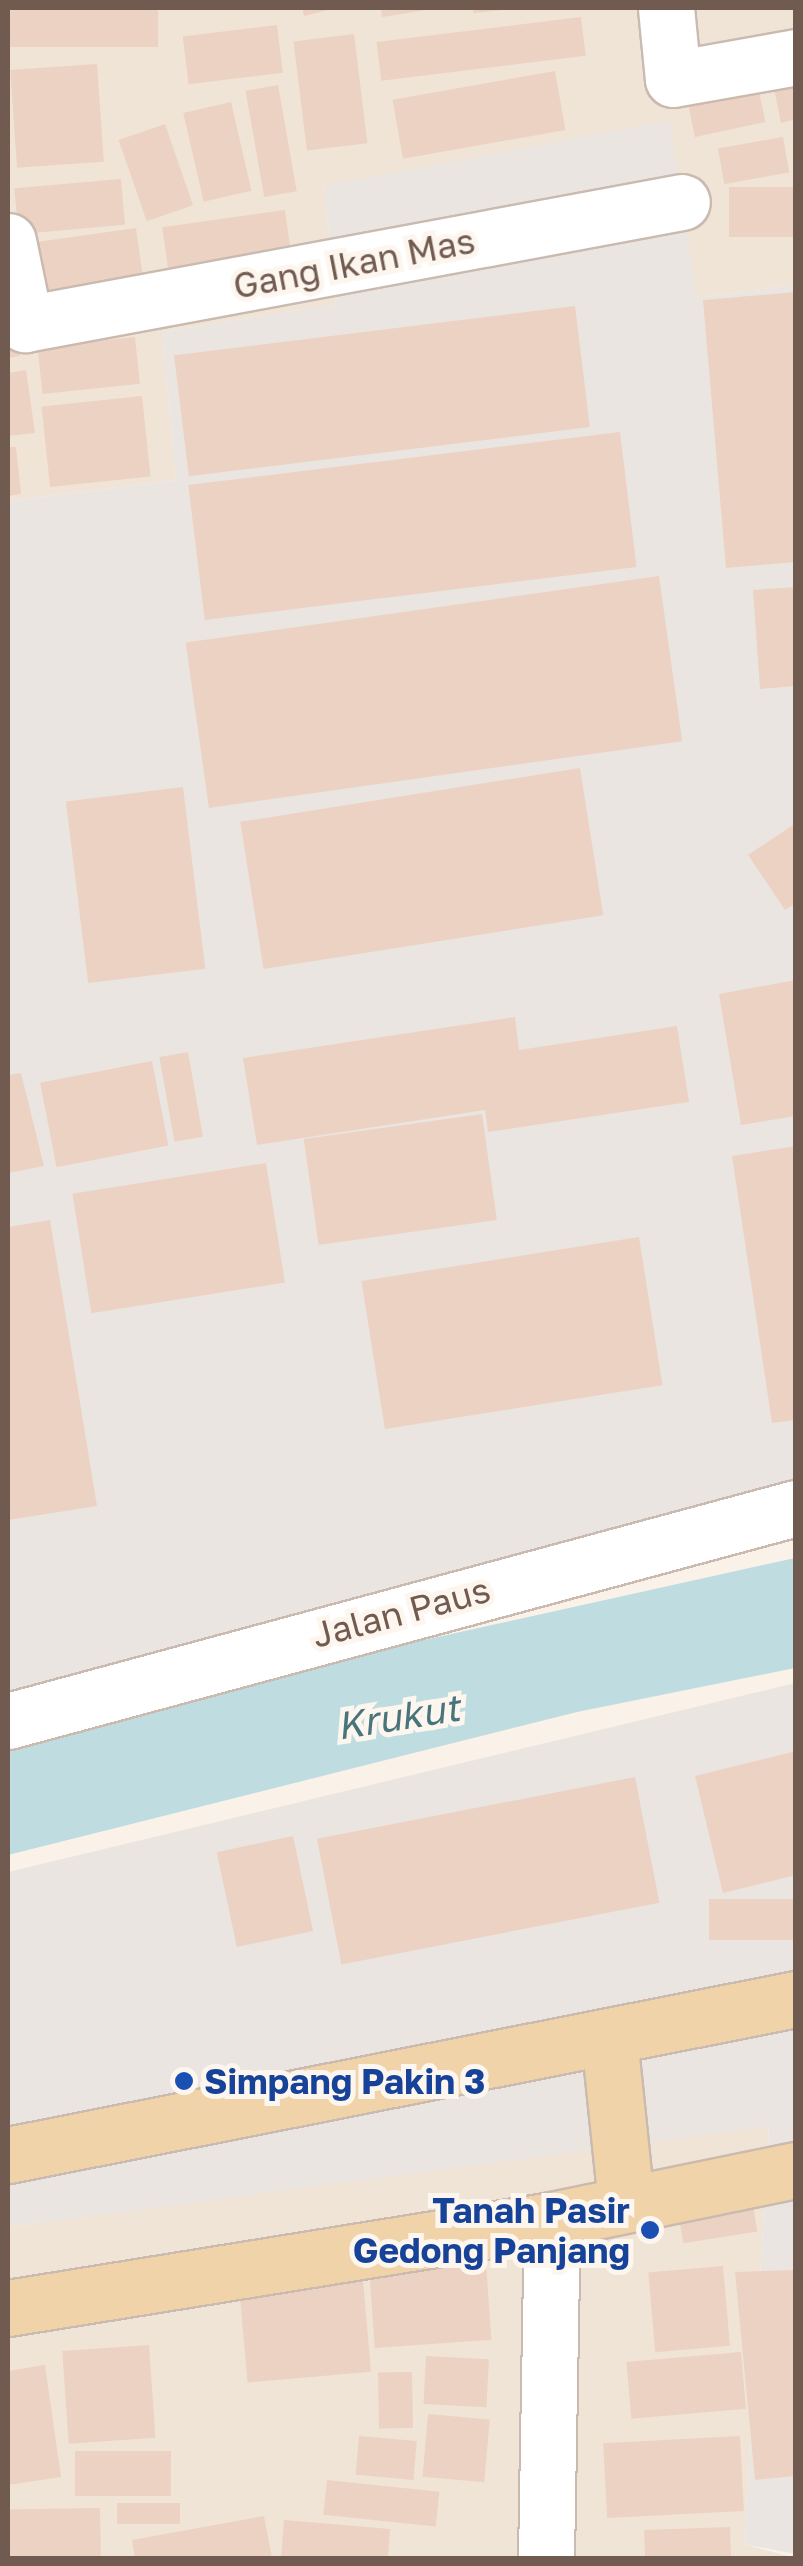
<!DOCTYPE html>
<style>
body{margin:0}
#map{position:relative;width:803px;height:2566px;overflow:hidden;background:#faf2e8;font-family:"Golos Text",sans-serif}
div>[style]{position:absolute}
.residential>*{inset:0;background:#f0e4d7}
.industrial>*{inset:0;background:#ebe5e1}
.water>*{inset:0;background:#bfdde1}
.building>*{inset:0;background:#ecd2c3;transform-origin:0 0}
.roads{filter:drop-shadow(2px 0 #cabaaf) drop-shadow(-2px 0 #cabaaf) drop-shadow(0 2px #cabaaf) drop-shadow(0 -2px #cabaaf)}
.minor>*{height:55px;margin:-27.5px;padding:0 27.5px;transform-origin:27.5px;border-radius:27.5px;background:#fff}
.major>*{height:55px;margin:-27.5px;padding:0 27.5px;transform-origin:27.5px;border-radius:27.5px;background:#f0d3a9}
.dots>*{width:28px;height:28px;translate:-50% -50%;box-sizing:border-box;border:5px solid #fdf6ee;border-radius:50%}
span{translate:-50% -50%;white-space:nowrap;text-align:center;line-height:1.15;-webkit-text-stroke:10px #fdf6ee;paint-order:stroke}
.street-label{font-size:35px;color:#715a4f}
.transit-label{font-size:35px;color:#164399;font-weight:700}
.left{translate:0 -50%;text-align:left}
.right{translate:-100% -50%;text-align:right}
.water-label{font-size:38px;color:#48747b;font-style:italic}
.frame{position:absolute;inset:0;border:10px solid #715a4f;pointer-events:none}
</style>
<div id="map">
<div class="residential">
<div style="clip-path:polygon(8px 8px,795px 8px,795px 284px,697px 298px,324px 186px,336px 304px,162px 332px,176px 480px,8px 501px)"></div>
<div style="clip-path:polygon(769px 2125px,744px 2544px,795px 2558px,8px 2558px,8px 2227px)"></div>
</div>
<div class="industrial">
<div style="clip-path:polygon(669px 121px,697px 298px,795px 284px,795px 1539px,8px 1697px,8px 501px,176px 480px,162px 332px,336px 304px,324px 186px)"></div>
<div style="clip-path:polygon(795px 1683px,795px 2554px,744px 2544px,769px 2126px,8px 2227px,8px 1872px)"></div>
</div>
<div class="water">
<div style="clip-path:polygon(795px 1558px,795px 1668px,577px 1712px,8px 1855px,8px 1732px)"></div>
</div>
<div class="building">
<div style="left:8px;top:8px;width:150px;height:39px"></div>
<div style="clip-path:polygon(302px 8px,331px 8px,332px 9px,304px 16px)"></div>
<div style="clip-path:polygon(381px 8px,426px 8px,426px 10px,382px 17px)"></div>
<div style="clip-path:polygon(473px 8px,503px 8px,503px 10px,473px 13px)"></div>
<div style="left:581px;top:17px;width:39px;height:206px;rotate:83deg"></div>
<div style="left:277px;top:25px;width:48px;height:95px;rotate:83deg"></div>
<div style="left:354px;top:34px;width:110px;height:61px;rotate:83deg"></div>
<div style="left:97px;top:64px;width:98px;height:87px;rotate:86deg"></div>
<div style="clip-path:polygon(796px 69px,796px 119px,781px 123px,771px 74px)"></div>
<div style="left:555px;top:71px;width:60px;height:165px;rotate:80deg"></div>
<div style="left:755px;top:73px;width:50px;height:72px;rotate:78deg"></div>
<div style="left:278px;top:85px;width:108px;height:33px;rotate:80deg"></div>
<div style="left:231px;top:102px;width:91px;height:49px;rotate:77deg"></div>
<div style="left:165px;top:124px;width:86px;height:49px;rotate:71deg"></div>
<div style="left:783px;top:137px;width:36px;height:66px;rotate:80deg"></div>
<div style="left:121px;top:179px;width:46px;height:107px;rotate:85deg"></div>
<div style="left:796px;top:187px;width:50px;height:67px;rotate:90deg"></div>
<div style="left:285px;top:210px;width:60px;height:124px;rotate:82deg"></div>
<div style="left:136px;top:228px;width:71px;height:111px;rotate:82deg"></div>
<div style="clip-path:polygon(796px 292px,796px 562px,726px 568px,703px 300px)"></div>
<div style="clip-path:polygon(8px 301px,13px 301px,20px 356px,8px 358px)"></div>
<div style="left:575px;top:306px;width:122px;height:404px;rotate:83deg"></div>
<div style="left:135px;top:337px;width:47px;height:98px;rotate:84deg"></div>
<div style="clip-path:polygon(26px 370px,35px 433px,8px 436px,8px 373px)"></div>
<div style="left:142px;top:396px;width:81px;height:101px;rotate:84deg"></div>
<div style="left:620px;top:432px;width:136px;height:435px;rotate:83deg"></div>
<div style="clip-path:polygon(8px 447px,16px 447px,21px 494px,8px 496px)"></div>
<div style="left:659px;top:576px;width:167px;height:478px;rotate:82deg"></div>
<div style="clip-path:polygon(796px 587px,796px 686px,760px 689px,753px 590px)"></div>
<div style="left:580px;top:768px;width:149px;height:344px;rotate:81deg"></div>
<div style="left:183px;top:787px;width:183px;height:118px;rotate:83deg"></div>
<div style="clip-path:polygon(796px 823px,796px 903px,785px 910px,748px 855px)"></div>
<div style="clip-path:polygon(796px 980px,796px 1116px,741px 1125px,719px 994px)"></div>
<div style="clip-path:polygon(515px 1017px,519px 1050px,677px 1026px,689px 1102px,488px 1132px,485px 1110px,257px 1145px,243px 1058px)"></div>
<div style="left:188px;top:1052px;width:86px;height:29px;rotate:80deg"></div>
<div style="left:152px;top:1061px;width:86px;height:114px;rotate:79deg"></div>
<div style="clip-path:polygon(21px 1073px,44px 1166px,8px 1173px,8px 1075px)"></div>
<div style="left:482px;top:1114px;width:107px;height:180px;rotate:82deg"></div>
<div style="clip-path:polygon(796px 1146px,796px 1420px,772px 1423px,732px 1156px)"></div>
<div style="left:266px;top:1163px;width:121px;height:196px;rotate:81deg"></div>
<div style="clip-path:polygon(50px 1220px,97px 1506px,8px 1520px,8px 1227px)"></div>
<div style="left:639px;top:1237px;width:150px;height:281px;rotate:81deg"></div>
<div style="clip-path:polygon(796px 1751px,796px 1875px,723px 1893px,695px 1776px)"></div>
<div style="left:635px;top:1777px;width:128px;height:324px;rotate:79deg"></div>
<div style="left:293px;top:1836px;width:97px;height:78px;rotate:78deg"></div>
<div style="left:796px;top:1899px;width:41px;height:87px;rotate:90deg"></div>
<div style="left:751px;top:2192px;width:40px;height:75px;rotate:81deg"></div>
<div style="left:485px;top:2248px;width:92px;height:117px;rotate:86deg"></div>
<div style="left:723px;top:2266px;width:80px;height:75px;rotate:85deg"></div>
<div style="clip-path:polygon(796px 2270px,796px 2476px,755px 2480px,735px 2272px)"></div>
<div style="left:363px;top:2280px;width:92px;height:124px;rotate:85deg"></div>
<div style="left:149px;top:2345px;width:93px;height:87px;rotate:86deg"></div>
<div style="left:741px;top:2352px;width:57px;height:115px;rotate:85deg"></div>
<div style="left:426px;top:2356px;width:63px;height:48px;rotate:3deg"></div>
<div style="clip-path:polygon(45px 2365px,61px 2477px,8px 2485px,8px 2371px)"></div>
<div style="left:412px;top:2372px;width:56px;height:34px;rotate:89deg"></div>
<div style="left:428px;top:2414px;width:62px;height:63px;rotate:5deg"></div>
<div style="left:359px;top:2436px;width:58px;height:39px;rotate:5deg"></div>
<div style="left:740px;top:2436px;width:75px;height:137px;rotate:87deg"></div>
<div style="left:75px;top:2451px;width:96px;height:45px"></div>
<div style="left:327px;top:2480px;width:113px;height:35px;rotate:6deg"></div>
<div style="left:180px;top:2503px;width:21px;height:63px;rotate:90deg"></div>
<div style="left:100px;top:2508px;width:50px;height:92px;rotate:89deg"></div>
<div style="clip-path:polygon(264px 2516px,272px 2558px,135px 2558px,132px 2540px)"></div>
<div style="clip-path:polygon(284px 2520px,390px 2529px,388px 2558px,281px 2558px)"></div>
<div style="left:730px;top:2527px;width:31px;height:86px;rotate:88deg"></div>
</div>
<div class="roads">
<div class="minor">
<div style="left:666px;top:8px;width:71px;rotate:84.4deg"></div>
<div style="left:673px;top:79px;width:125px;rotate:-10.1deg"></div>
<div style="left:8px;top:241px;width:85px;rotate:78.4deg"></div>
<div style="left:25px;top:324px;width:668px;rotate:-10.52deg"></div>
<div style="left:8px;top:1721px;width:816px;rotate:-15.13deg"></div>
<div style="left:546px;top:2558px;width:338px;rotate:-89deg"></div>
</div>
<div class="major">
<div style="left:609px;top:2038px;width:166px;rotate:84.1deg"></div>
<div style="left:8px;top:2155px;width:803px;rotate:-11.2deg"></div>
<div style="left:8px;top:2308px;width:551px;rotate:-9.19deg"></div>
<div style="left:552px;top:2220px;width:249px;rotate:-11.6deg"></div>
</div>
</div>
<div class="dots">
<div style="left:184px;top:2081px;background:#1a4fb4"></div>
<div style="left:650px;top:2230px;background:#1a4fb4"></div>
</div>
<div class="street-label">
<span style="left:354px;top:263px;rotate:-11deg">Gang Ikan Mas</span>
<span style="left:401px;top:1612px;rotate:-15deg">Jalan Paus</span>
</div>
<div class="transit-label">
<span class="left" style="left:204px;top:2081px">Simpang Pakin 3</span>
<span class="right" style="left:630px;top:2230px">Tanah Pasir<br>Gedong Panjang</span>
</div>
<div class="water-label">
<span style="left:398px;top:1716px;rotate:-9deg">Krukut</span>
</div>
<div class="frame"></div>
</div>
